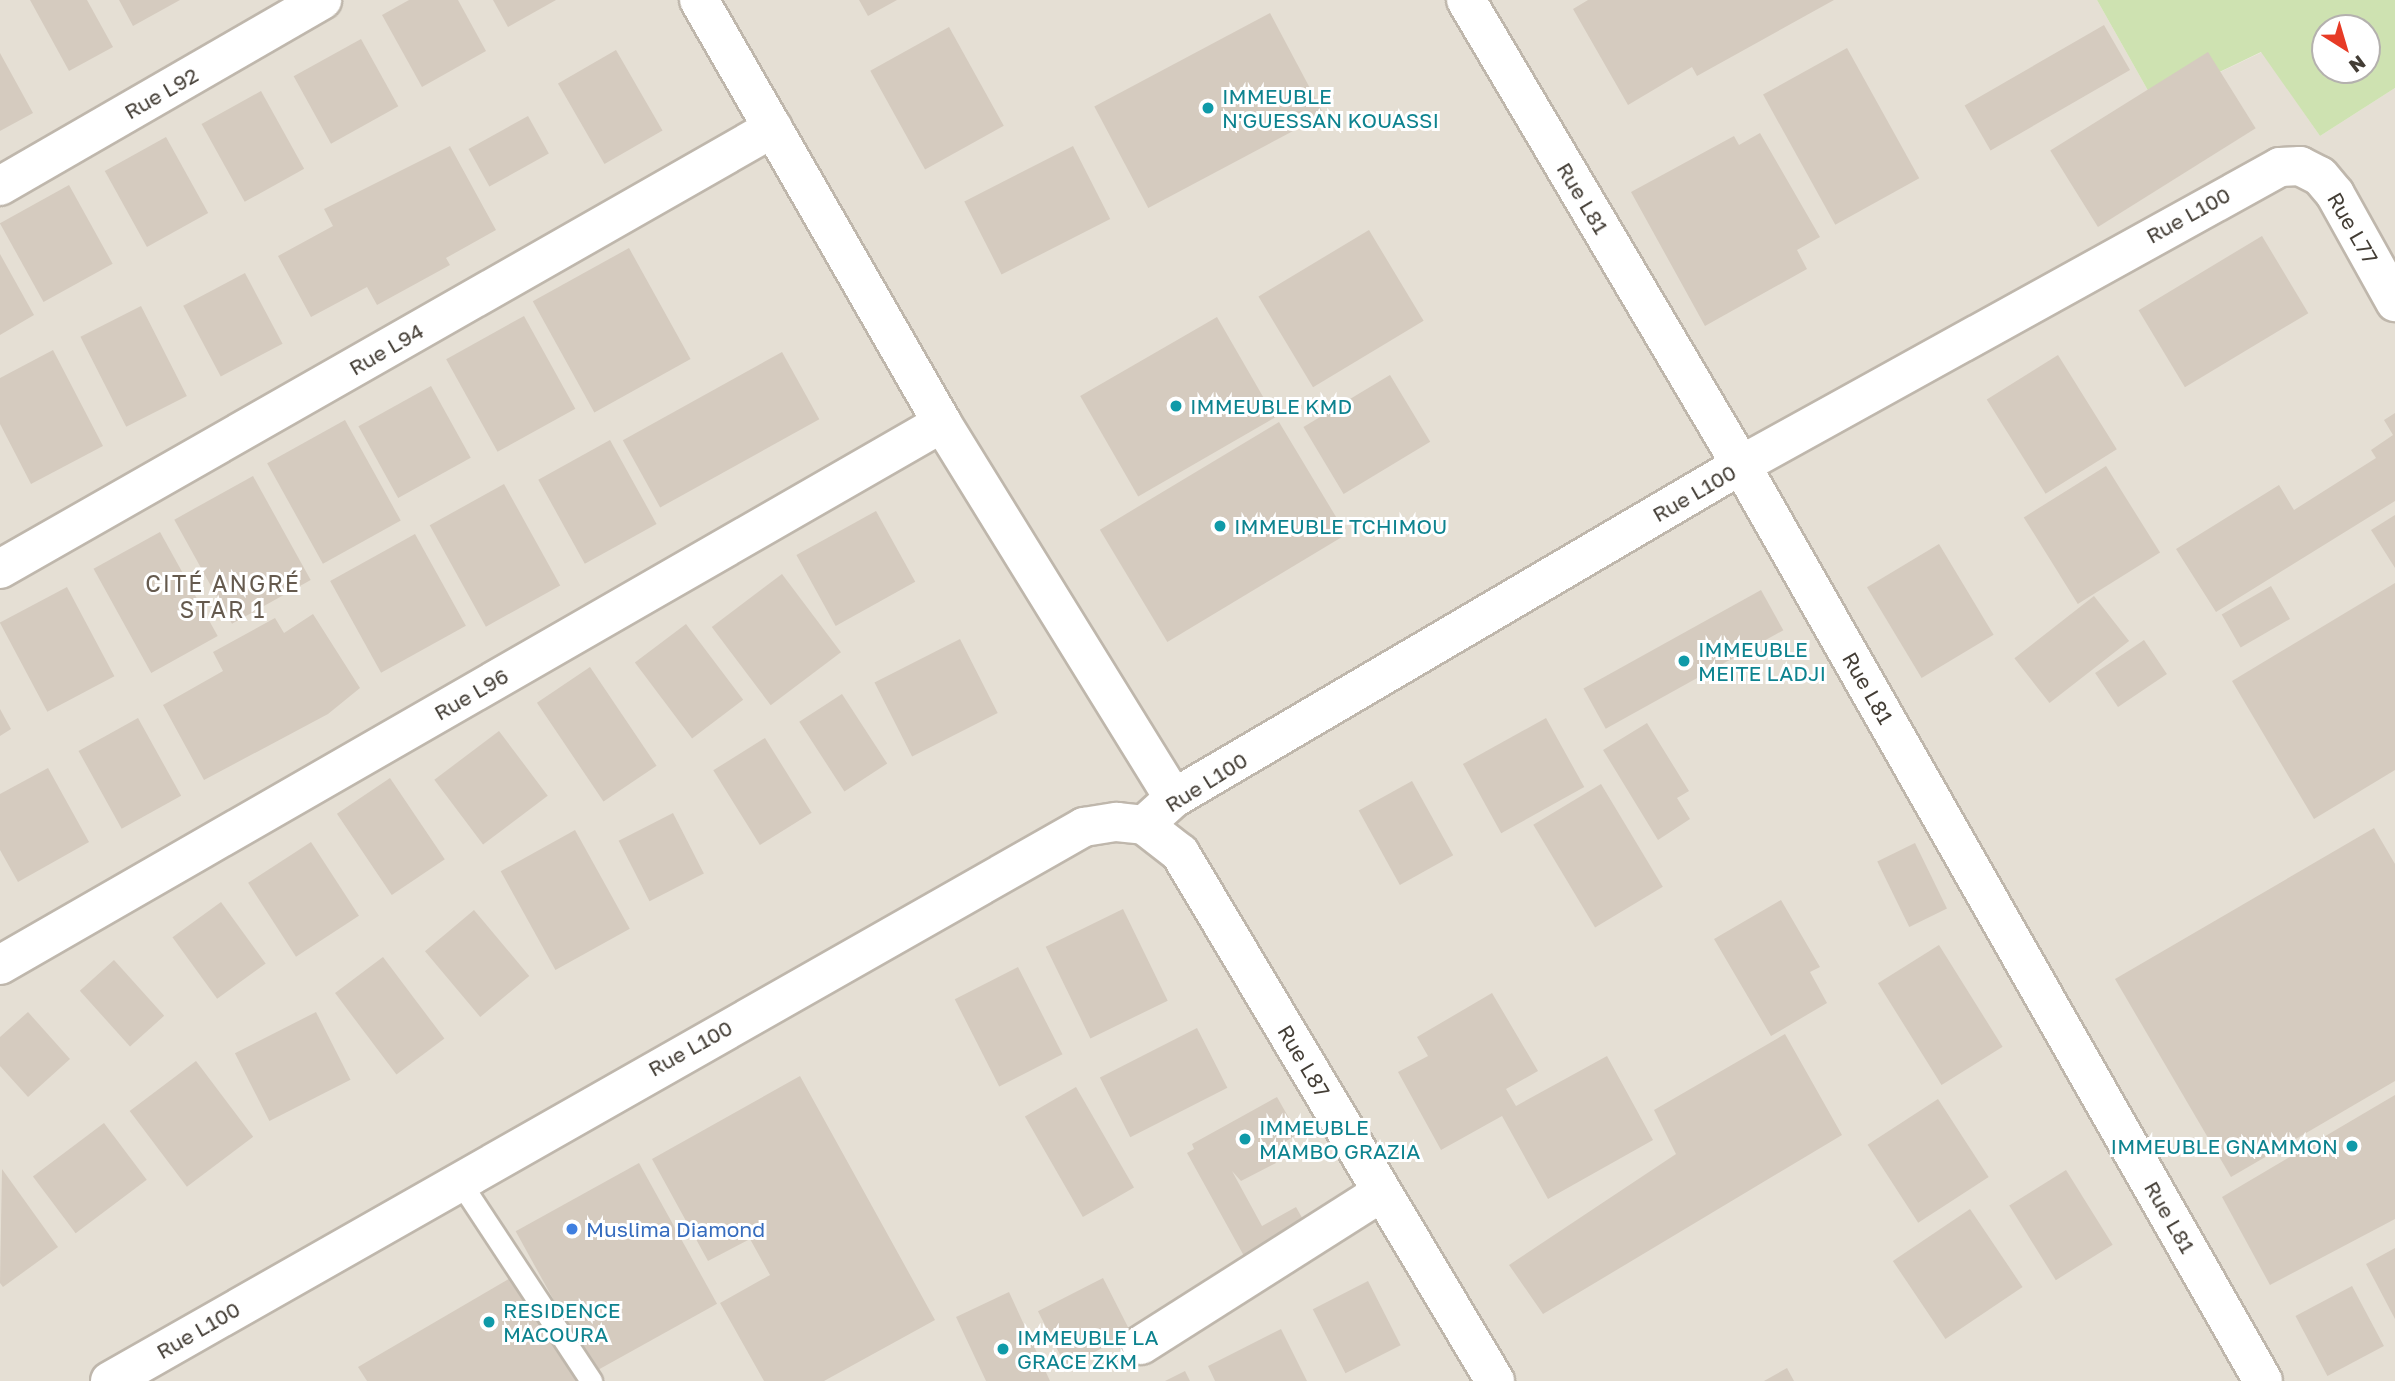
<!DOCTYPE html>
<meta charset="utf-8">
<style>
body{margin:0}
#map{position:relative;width:2395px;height:1381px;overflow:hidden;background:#f1ede5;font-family:"Golos Text",sans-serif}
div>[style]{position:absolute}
.residential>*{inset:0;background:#e5dfd4}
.green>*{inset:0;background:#cee2b1}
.building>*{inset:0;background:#d5cbbf;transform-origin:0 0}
.roads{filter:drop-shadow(2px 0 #bfb7ac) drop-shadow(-2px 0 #bfb7ac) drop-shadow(0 2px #bfb7ac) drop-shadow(0 -2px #bfb7ac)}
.lane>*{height:21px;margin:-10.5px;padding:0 10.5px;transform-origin:10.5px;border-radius:10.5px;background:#fff}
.street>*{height:38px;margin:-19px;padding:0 19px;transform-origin:19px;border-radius:19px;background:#fff}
.dots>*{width:19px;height:19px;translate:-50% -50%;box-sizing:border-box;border:4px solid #fff;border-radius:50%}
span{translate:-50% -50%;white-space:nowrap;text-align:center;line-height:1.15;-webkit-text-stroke:6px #fff;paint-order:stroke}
.street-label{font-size:21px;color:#433d35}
.culture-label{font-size:21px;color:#0d838f}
.left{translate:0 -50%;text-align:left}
.right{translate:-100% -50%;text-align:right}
.shop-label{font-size:21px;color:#366cbe}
.neighbourhood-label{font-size:23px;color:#655a4e;letter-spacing:2px}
.north{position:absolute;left:2311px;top:14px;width:70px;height:70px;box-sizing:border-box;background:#fff;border:2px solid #b4b1ae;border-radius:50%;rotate:143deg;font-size:19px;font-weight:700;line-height:28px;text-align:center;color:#433d35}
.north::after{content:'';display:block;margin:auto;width:24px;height:32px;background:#e73b26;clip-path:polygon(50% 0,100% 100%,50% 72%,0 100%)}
</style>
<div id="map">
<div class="residential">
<div style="clip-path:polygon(0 0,2097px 0,2155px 103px,2262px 52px,2320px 136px,2395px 88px,2395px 1381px,0 1381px)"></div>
</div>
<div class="green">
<div style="clip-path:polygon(evenodd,2097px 0,2395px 0,2395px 88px,2320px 136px,2261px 52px,2155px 103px,2097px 0,2325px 28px,2367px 28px,2367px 70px,2325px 70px,2325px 28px)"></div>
</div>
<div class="building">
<div style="clip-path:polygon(30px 0,87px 0,113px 47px,69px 71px)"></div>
<div style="clip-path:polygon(119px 0,180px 0,133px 26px)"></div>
<div style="clip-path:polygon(409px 0,458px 0,486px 51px,422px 87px,382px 15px)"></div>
<div style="clip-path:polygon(493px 0,556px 0,508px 27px)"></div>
<div style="clip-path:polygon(859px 0,897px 0,868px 16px)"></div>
<div style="clip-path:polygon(1588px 0,1834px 0,1697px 76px,1692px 67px,1628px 105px,1573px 9px)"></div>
<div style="left:1270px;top:13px;width:115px;height:199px;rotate:62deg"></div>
<div style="left:2104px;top:25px;width:52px;height:161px;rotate:60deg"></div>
<div style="left:949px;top:27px;width:113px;height:90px;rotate:61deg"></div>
<div style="left:361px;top:39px;width:77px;height:77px;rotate:61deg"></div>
<div style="left:1847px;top:48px;width:149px;height:96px;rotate:61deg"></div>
<div style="left:616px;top:50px;width:93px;height:67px;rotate:60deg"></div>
<div style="left:2208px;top:52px;width:90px;height:186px;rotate:58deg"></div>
<div style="clip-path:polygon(0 53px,33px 113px,0 131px)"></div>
<div style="left:261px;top:91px;width:89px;height:68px;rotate:61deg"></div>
<div style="left:528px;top:116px;width:43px;height:68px;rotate:61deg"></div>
<div style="clip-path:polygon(1760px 133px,1820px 237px,1797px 250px,1807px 269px,1705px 326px,1631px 192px,1734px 136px,1739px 145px)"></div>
<div style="left:166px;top:137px;width:87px;height:70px;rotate:61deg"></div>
<div style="clip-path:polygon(450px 146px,496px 230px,446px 258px,450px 265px,377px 305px,367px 287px,311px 317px,278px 256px,333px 226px,324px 209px)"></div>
<div style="left:1073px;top:146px;width:82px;height:122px;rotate:63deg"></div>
<div style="left:69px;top:185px;width:90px;height:79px;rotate:61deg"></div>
<div style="left:1369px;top:230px;width:106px;height:129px;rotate:59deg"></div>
<div style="left:2262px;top:236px;width:90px;height:144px;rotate:59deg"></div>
<div style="left:629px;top:248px;width:127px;height:110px;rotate:61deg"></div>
<div style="clip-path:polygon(0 254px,34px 315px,0 335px)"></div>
<div style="left:245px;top:273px;width:80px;height:70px;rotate:62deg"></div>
<div style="left:141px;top:306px;width:101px;height:68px;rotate:63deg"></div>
<div style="left:524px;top:316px;width:106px;height:89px;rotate:61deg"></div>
<div style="left:1217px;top:317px;width:116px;height:158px;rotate:60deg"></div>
<div style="clip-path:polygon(53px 350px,103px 446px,31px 484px,0 424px,0 378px)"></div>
<div style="left:782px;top:352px;width:77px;height:182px;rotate:61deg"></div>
<div style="left:2058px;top:355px;width:111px;height:84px;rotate:58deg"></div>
<div style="left:1390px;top:375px;width:78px;height:101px;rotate:59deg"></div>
<div style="left:431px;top:386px;width:82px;height:83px;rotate:61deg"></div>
<div style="clip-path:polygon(2395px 413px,2395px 501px,2216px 612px,2176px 549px,2279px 485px,2294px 510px,2376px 458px,2371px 450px,2393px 435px,2384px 420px)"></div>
<div style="left:345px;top:420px;width:115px;height:89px;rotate:61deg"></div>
<div style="left:1279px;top:422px;width:131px;height:209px;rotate:59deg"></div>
<div style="left:610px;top:440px;width:96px;height:82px;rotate:61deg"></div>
<div style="left:2106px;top:466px;width:102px;height:97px;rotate:58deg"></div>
<div style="left:253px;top:476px;width:119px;height:90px;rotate:61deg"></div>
<div style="left:504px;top:484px;width:116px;height:85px;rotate:61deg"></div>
<div style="left:876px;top:511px;width:81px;height:91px;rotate:61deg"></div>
<div style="clip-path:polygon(2395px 515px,2395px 568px,2371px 530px)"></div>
<div style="left:160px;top:532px;width:119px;height:76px;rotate:61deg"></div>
<div style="left:415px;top:534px;width:105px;height:97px;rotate:61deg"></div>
<div style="left:1939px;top:544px;width:106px;height:84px;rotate:59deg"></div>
<div style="left:782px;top:574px;width:98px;height:88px;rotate:53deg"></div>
<div style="clip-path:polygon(2395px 583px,2395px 770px,2314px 819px,2232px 681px)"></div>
<div style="left:2271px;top:586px;width:38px;height:57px;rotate:60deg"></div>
<div style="left:67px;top:587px;width:101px;height:76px;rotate:62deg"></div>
<div style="left:1761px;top:590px;width:46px;height:203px;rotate:61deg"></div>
<div style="left:2094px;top:596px;width:57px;height:101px;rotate:52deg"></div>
<div style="clip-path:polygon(313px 614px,360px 688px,328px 714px,204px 780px,163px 705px,223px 671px,213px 652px,275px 618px,284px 633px)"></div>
<div style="left:686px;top:624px;width:95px;height:64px;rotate:53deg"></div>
<div style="left:960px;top:639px;width:83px;height:96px;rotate:63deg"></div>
<div style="left:2144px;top:640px;width:41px;height:59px;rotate:56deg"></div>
<div style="left:590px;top:667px;width:119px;height:64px;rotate:56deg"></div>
<div style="left:842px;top:694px;width:83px;height:51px;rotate:57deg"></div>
<div style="clip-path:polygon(0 709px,11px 729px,0 736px)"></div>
<div style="left:138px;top:718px;width:89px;height:68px;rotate:61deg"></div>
<div style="left:1546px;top:718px;width:79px;height:95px;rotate:61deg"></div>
<div style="clip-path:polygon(1647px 723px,1689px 791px,1677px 798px,1690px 819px,1658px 840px,1603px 750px)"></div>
<div style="left:499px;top:731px;width:81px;height:81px;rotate:53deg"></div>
<div style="left:765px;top:738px;width:88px;height:61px;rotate:58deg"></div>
<div style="clip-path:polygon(48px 768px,89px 842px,18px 882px,0 850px,0 794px)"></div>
<div style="left:390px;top:778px;width:98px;height:64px;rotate:56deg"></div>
<div style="left:1412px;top:781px;width:85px;height:61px;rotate:61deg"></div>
<div style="left:1601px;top:784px;width:120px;height:79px;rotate:59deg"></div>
<div style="left:673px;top:813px;width:68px;height:61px;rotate:63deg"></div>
<div style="clip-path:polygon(2374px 828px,2395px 864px,2395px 1081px,2231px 1177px,2115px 979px)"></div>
<div style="left:575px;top:830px;width:113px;height:85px;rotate:61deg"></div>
<div style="left:311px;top:842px;width:88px;height:75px;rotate:57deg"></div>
<div style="left:1915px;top:843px;width:73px;height:42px;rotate:64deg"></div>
<div style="clip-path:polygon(1781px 900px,1820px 967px,1810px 972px,1827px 1003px,1771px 1036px,1714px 939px)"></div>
<div style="left:221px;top:902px;width:76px;height:60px;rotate:54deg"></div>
<div style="left:1123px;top:909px;width:102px;height:86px;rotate:64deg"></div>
<div style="left:474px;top:910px;width:86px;height:64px;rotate:50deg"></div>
<div style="left:1939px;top:945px;width:120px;height:72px;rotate:58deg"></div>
<div style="left:383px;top:957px;width:102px;height:60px;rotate:53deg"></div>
<div style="left:114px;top:960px;width:75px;height:46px;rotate:48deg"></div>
<div style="left:1018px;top:967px;width:98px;height:71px;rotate:63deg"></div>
<div style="clip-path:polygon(1492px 993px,1538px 1071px,1506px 1089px,1516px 1106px,1607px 1056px,1653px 1140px,1548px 1199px,1502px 1116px,1441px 1150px,1398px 1072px,1428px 1056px,1417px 1037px)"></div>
<div style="clip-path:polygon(28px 1012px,70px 1059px,28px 1097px,0 1066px,0 1037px)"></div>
<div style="left:316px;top:1012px;width:76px;height:91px;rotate:63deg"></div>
<div style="left:1197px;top:1028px;width:67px;height:109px;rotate:63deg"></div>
<div style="clip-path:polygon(1785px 1034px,1842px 1135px,1543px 1314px,1509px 1265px,1676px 1154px,1654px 1110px)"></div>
<div style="left:196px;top:1061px;width:95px;height:83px;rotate:53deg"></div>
<div style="clip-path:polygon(800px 1076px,935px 1320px,824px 1381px,764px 1381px,720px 1303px,770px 1275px,750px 1239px,708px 1261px,652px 1159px)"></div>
<div style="left:1076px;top:1087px;width:116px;height:59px;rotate:60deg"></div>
<div style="clip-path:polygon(2395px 1095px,2395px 1219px,2270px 1285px,2222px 1197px)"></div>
<div style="clip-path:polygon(1277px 1097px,1298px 1134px,1269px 1151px,1276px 1163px,1241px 1181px,1232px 1171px,1262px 1226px,1296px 1207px,1305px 1223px,1244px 1256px,1187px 1153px,1194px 1149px,1192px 1144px)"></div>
<div style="left:1938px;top:1099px;width:93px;height:84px;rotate:57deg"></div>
<div style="left:104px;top:1123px;width:71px;height:89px;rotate:53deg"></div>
<div style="left:639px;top:1163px;width:161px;height:141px;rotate:61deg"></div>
<div style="clip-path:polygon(2px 1169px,58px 1247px,3px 1287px,0 1283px)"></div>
<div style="left:2066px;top:1170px;width:88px;height:67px;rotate:58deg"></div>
<div style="left:1970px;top:1209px;width:94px;height:93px;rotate:56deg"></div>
<div style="clip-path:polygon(2395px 1248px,2395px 1319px,2366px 1264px)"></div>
<div style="clip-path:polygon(514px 1276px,579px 1381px,367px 1381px,358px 1367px)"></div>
<div style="left:1103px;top:1278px;width:62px;height:73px;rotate:63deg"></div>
<div style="left:1368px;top:1281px;width:72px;height:62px;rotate:63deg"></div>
<div style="left:2352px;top:1286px;width:68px;height:64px;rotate:62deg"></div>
<div style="clip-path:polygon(1009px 1292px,1050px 1381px,986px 1381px,956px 1317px)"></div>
<div style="clip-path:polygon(1281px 1329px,1307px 1381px,1215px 1381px,1208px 1366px)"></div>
<div style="clip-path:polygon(1787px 1368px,1794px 1381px,1764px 1381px)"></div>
<div style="clip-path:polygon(1185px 1371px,1190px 1381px,1165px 1381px)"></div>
</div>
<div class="roads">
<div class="lane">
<div style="left:458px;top:1179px;width:242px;rotate:56.6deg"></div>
</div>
<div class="street">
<div style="left:699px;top:0;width:488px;rotate:60.1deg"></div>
<div style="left:942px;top:423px;width:441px;rotate:58.3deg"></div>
<div style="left:1466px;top:0;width:540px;rotate:59.4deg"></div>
<div style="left:1741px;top:465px;width:1054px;rotate:60.32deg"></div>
<div style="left:0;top:186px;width:372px;rotate:-30deg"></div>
<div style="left:0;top:569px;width:890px;rotate:-29.7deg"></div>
<div style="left:1144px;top:825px;width:40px;rotate:-42deg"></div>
<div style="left:1174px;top:798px;width:658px;rotate:-30.43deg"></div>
<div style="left:1741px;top:465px;width:616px;rotate:-28.94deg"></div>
<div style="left:2280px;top:167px;width:20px;rotate:-3deg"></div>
<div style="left:2300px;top:166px;width:22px;rotate:27deg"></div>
<div style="left:2320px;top:176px;width:23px;rotate:50deg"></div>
<div style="left:2335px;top:194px;width:124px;rotate:60.9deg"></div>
<div style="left:0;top:965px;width:1087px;rotate:-29.91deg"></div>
<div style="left:1141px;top:1345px;width:285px;rotate:-32.4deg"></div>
<div style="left:110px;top:1381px;width:1121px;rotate:-29.63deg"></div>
<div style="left:1084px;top:827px;width:33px;rotate:-9deg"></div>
<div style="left:1117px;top:822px;width:27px;rotate:6deg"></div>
<div style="left:1144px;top:825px;width:46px;rotate:37.9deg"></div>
<div style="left:1180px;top:853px;width:615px;rotate:59.18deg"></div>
</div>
</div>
<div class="dots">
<div style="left:1208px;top:108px;background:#0f9aa8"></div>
<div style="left:1176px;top:406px;background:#0f9aa8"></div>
<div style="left:1220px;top:526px;background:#0f9aa8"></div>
<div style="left:1684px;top:661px;background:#0f9aa8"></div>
<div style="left:1245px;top:1139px;background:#0f9aa8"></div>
<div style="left:2352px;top:1146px;background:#0f9aa8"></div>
<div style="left:572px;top:1229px;background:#3f7fe0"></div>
<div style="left:489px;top:1322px;background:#0f9aa8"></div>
<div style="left:1003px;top:1349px;background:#0f9aa8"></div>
</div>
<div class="street-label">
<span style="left:161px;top:93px;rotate:-30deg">Rue L92</span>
<span style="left:1583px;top:198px;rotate:59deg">Rue L81</span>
<span style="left:2188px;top:215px;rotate:-29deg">Rue L100</span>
<span style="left:2353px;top:228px;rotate:60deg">Rue L77</span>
<span style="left:386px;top:349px;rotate:-30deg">Rue L94</span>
<span style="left:1694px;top:493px;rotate:-30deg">Rue L100</span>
<span style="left:1868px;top:688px;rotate:60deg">Rue L81</span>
<span style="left:471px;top:694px;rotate:-30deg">Rue L96</span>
<span style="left:1206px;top:782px;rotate:-32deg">Rue L100</span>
<span style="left:690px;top:1048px;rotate:-29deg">Rue L100</span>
<span style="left:1304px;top:1061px;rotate:59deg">Rue L87</span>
<span style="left:2170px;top:1217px;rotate:60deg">Rue L81</span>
<span style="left:198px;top:1330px;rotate:-30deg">Rue L100</span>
</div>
<div class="culture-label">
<span class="left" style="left:1222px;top:108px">IMMEUBLE<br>N'GUESSAN KOUASSI</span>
<span class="left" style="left:1190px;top:406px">IMMEUBLE KMD</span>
<span class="left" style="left:1234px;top:526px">IMMEUBLE TCHIMOU</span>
<span class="left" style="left:1698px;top:661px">IMMEUBLE<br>MEITE LADJI</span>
<span class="left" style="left:1259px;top:1139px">IMMEUBLE<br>MAMBO GRAZIA</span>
<span class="right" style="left:2338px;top:1146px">IMMEUBLE GNAMMON</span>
<span class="left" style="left:503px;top:1322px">RESIDENCE<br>MACOURA</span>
<span class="left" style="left:1017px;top:1349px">IMMEUBLE LA<br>GRACE ZKM</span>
</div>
<div class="shop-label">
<span class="left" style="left:586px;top:1229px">Muslima Diamond</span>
</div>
<div class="neighbourhood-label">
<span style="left:223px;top:596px">CITÉ ANGRÉ<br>STAR 1</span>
</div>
<div class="north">N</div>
</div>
